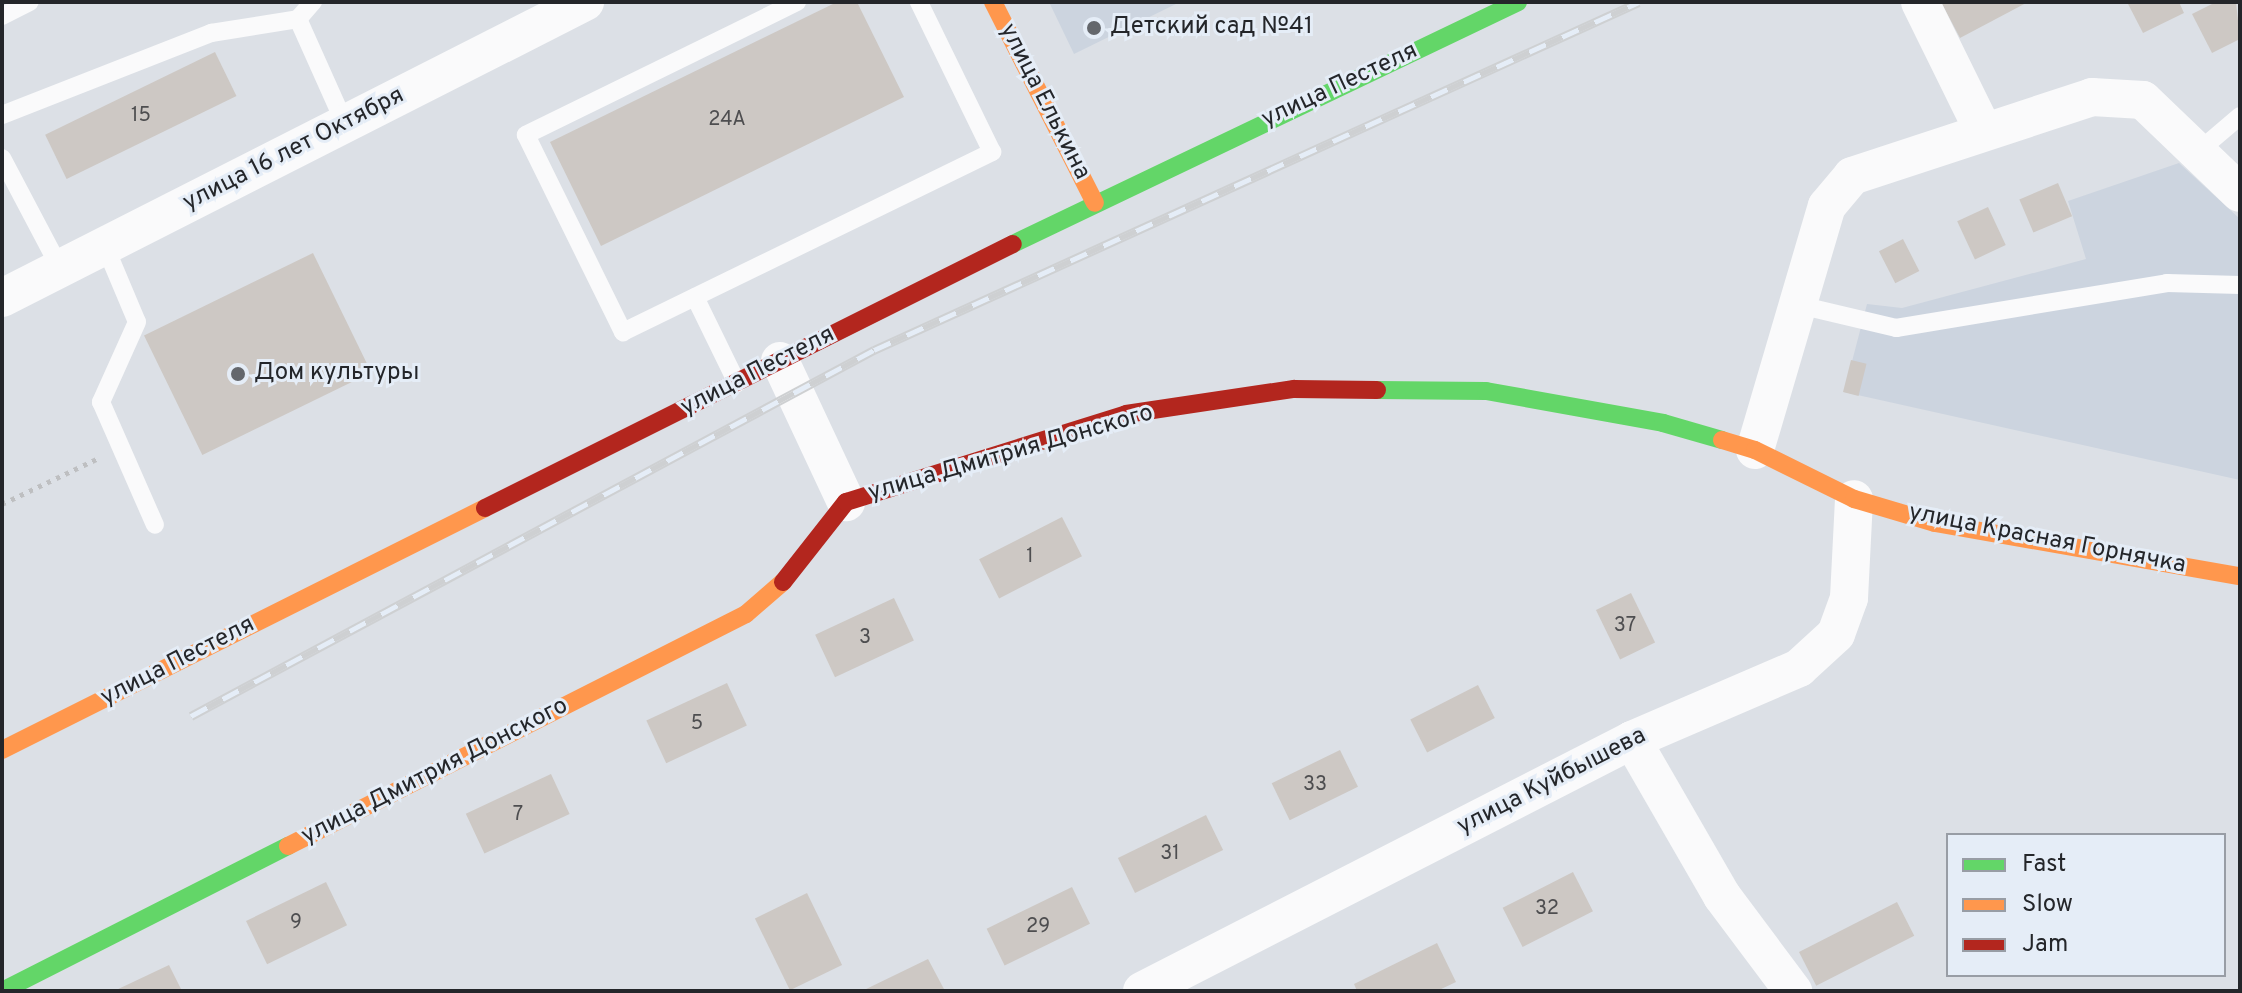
<!DOCTYPE html>
<meta charset="utf-8">
<style>
body{margin:0}
#map{position:relative;width:2242px;height:993px;overflow:hidden;background:#dce0e6;font-family:Overpass,sans-serif}
div>[style]{position:absolute}
.built>*{inset:0;background:#ccd4df}
.building>*{inset:0;background:#cdc8c4;transform-origin:0 0}
.path>*{height:5px;margin-top:-2.5px;transform-origin:0;background:repeating-linear-gradient(90deg,#bebfc1 0 4px,transparent 0 10px)}
.lane>*{height:18px;margin:-9px;padding:0 9px;transform-origin:9px;border-radius:9px;background:#fafafb}
.street>*{height:38px;margin:-19px;padding:0 19px;transform-origin:19px;border-radius:19px;background:#fafafb}
.fast>*{height:18px;margin:-9px;padding:0 9px;transform-origin:9px;border-radius:9px;background:#63d668}
.slow>*{height:18px;margin:-9px;padding:0 9px;transform-origin:9px;border-radius:9px;background:#ff974d}
.jam>*{height:18px;margin:-9px;padding:0 9px;transform-origin:9px;border-radius:9px;background:#b3261e}
.rail>*{height:9px;margin-top:-4.5px;transform-origin:0;background:repeating-linear-gradient(90deg,#e5edf7 0 18px,#ced0d2 0 36px);box-sizing:border-box;border-block:2px solid #ced0d2}
.dots>*{width:22px;height:22px;translate:-50% -50%;box-sizing:border-box;border:4px solid #e5edf7;border-radius:50%}
span{translate:-50% -50%;white-space:nowrap;text-align:center;line-height:1.15;-webkit-text-stroke:6px #e5edf7;paint-order:stroke}
.number-label{font-size:20px;color:#4e4e50}
.number-label span{-webkit-text-stroke-width:0}
.poi-label{font-size:24px;color:#24262a}
.left{translate:0 -50%;text-align:left}
.street-label{font-size:24px;color:#24262a}
.frame{position:absolute;inset:0;border:4px solid #24262a;pointer-events:none}
.legend{position:absolute;left:1946px;top:833px;width:280px;height:144px;box-sizing:border-box;background:#e5edf7;border:2px solid #989da5;margin:0;padding:10px 14px;list-style:none;font-size:24px;color:#24262a}
.legend li{display:flex;align-items:center;gap:16px;height:40px}
.legend b{width:40px;border:2px solid #989da5}
</style>
<div id="map">
<div class="built">
<div style="clip-path:polygon(1049px 2px,1180px 2px,1074px 54px)"></div>
<div style="clip-path:polygon(2179px 163px,2240px 219px,2240px 480px,1844px 392px,1867px 304px,1902px 308px,2086px 259px,2068px 201px)"></div>
</div>
<div class="building">
<div style="clip-path:polygon(837px 2px,857px 2px,904px 97px,601px 246px,550px 142px)"></div>
<div style="clip-path:polygon(1941px 2px,2028px 2px,1960px 38px)"></div>
<div style="clip-path:polygon(2127px 2px,2179px 2px,2184px 13px,2143px 33px)"></div>
<div style="clip-path:polygon(2216px 2px,2236px 2px,2240px 39px,2212px 53px,2192px 14px)"></div>
<div style="left:215px;top:52px;width:49px;height:189px;rotate:64deg"></div>
<div style="left:2058px;top:183px;width:36px;height:42px;rotate:67deg"></div>
<div style="left:1988px;top:207px;width:42px;height:34px;rotate:65deg"></div>
<div style="left:1903px;top:239px;width:36px;height:27px;rotate:63deg"></div>
<div style="left:313px;top:253px;width:133px;height:188px;rotate:64deg"></div>
<div style="left:1851px;top:360px;width:16px;height:33px;rotate:14deg"></div>
<div style="left:1062px;top:517px;width:44px;height:93px;rotate:63deg"></div>
<div style="left:1631px;top:593px;width:55px;height:39px;rotate:64deg"></div>
<div style="left:894px;top:598px;width:47px;height:87px;rotate:65deg"></div>
<div style="left:727px;top:683px;width:47px;height:89px;rotate:65deg"></div>
<div style="left:1478px;top:685px;width:37px;height:76px;rotate:63deg"></div>
<div style="left:1340px;top:750px;width:41px;height:76px;rotate:64deg"></div>
<div style="left:551px;top:774px;width:44px;height:94px;rotate:65deg"></div>
<div style="left:1206px;top:815px;width:39px;height:98px;rotate:64deg"></div>
<div style="left:1573px;top:872px;width:44px;height:79px;rotate:63deg"></div>
<div style="left:326px;top:882px;width:48px;height:89px;rotate:64deg"></div>
<div style="left:1072px;top:887px;width:41px;height:95px;rotate:64deg"></div>
<div style="left:807px;top:893px;width:80px;height:58px;rotate:64deg"></div>
<div style="left:1897px;top:902px;width:38px;height:110px;rotate:63deg"></div>
<div style="clip-path:polygon(1437px 943px,1456px 982px,1437px 991px,1357px 991px,1354px 984px)"></div>
<div style="clip-path:polygon(928px 959px,945px 991px,862px 991px)"></div>
<div style="clip-path:polygon(169px 965px,182px 991px,114px 991px)"></div>
</div>
<div class="path">
<div style="left:2px;top:504px;width:107px;rotate:-25.4deg"></div>
</div>
<div class="lane">
<div style="left:797px;top:2px;width:302px;rotate:153.9deg"></div>
<div style="left:526px;top:135px;width:220px;rotate:63.8deg"></div>
<div style="left:623px;top:332px;width:411px;rotate:-26deg"></div>
<div style="left:992px;top:152px;width:167px;rotate:-116deg"></div>
<div style="left:2px;top:16px;width:31px;rotate:-27deg"></div>
<div style="left:298px;top:19px;width:115px;rotate:65.9deg"></div>
<div style="left:2px;top:115px;width:225px;rotate:-21.4deg"></div>
<div style="left:211px;top:33px;width:88px;rotate:-9.1deg"></div>
<div style="left:298px;top:19px;width:23px;rotate:-49deg"></div>
<div style="left:2200px;top:150px;width:52px;rotate:-40.4deg"></div>
<div style="left:2px;top:158px;width:124px;rotate:62.2deg"></div>
<div style="left:105px;top:246px;width:82px;rotate:67.2deg"></div>
<div style="left:137px;top:322px;width:88px;rotate:114.2deg"></div>
<div style="left:101px;top:402px;width:134px;rotate:66.3deg"></div>
<div style="left:695px;top:297px;width:96px;rotate:64deg"></div>
<div style="left:1799px;top:305px;width:100px;rotate:13.3deg"></div>
<div style="left:1896px;top:328px;width:275px;rotate:-9.4deg"></div>
<div style="left:2167px;top:283px;width:73px;rotate:1.6deg"></div>
</div>
<div class="street">
<div style="left:1920px;top:2px;width:143px;rotate:63.8deg"></div>
<div style="left:2px;top:298px;width:654px;rotate:-26.92deg"></div>
<div style="left:780px;top:361px;width:156px;rotate:64.9deg"></div>
<div style="left:1755px;top:450px;width:254px;rotate:-73.6deg"></div>
<div style="left:1827px;top:206px;width:39px;rotate:-50deg"></div>
<div style="left:1852px;top:176px;width:253px;rotate:-18.2deg"></div>
<div style="left:2092px;top:97px;width:51px;rotate:3.4deg"></div>
<div style="left:2143px;top:100px;width:134px;rotate:43.8deg"></div>
<div style="left:1632px;top:740px;width:180px;rotate:60deg"></div>
<div style="left:1722px;top:896px;width:119px;rotate:53.2deg"></div>
<div style="left:1142px;top:991px;width:551px;rotate:-27.12deg"></div>
<div style="left:1632px;top:740px;width:182px;rotate:-23.3deg"></div>
<div style="left:1799px;top:668px;width:50px;rotate:-42.6deg"></div>
<div style="left:1836px;top:634px;width:38px;rotate:-70deg"></div>
<div style="left:1849px;top:598px;width:99px;rotate:-87.1deg"></div>
</div>
<div class="fast">
<div style="left:1013px;top:244px;width:560px;rotate:-25.6deg"></div>
<div style="left:1377px;top:390px;width:109px;rotate:0.5deg"></div>
<div style="left:1486px;top:391px;width:180px;rotate:10.2deg"></div>
<div style="left:1663px;top:423px;width:61px;rotate:16.1deg"></div>
<div style="left:2px;top:991px;width:321px;rotate:-26.9deg"></div>
</div>
<div class="slow">
<div style="left:993px;top:2px;width:225px;rotate:63.1deg"></div>
<div style="left:1722px;top:440px;width:34px;rotate:17deg"></div>
<div style="left:1755px;top:450px;width:110px;rotate:26.3deg"></div>
<div style="left:1854px;top:499px;width:84px;rotate:16.5deg"></div>
<div style="left:1935px;top:523px;width:310px;rotate:9.9deg"></div>
<div style="left:2px;top:750px;width:540px;rotate:-26.61deg"></div>
<div style="left:288px;top:846px;width:513px;rotate:-26.86deg"></div>
<div style="left:746px;top:614px;width:49px;rotate:-40.9deg"></div>
</div>
<div class="jam">
<div style="left:485px;top:508px;width:590px;rotate:-26.57deg"></div>
<div style="left:783px;top:582px;width:102px;rotate:-51.8deg"></div>
<div style="left:846px;top:502px;width:294px;rotate:-17.4deg"></div>
<div style="left:1126px;top:414px;width:170px;rotate:-8.5deg"></div>
<div style="left:1294px;top:389px;width:83px;rotate:0.7deg"></div>
</div>
<div class="rail">
<div style="left:191px;top:716px;width:775px;rotate:-28.19deg"></div>
<div style="left:874px;top:350px;width:840px;rotate:-24.46deg"></div>
</div>
<div class="dots">
<div style="left:1094px;top:28px;background:#64676c"></div>
<div style="left:238px;top:374px;background:#64676c"></div>
</div>
<div class="number-label">
<span style="left:141px;top:116px">15</span>
<span style="left:727px;top:120px">24А</span>
<span style="left:1030px;top:557px">1</span>
<span style="left:1625px;top:626px">37</span>
<span style="left:865px;top:638px">3</span>
<span style="left:697px;top:724px">5</span>
<span style="left:1315px;top:785px">33</span>
<span style="left:518px;top:815px">7</span>
<span style="left:1170px;top:854px">31</span>
<span style="left:1547px;top:909px">32</span>
<span style="left:296px;top:923px">9</span>
<span style="left:1038px;top:927px">29</span>
</div>
<div class="poi-label">
<span class="left" style="left:1110px;top:28px">Детский сад №41</span>
<span class="left" style="left:254px;top:374px">Дом культуры</span>
</div>
<div class="street-label">
<span style="left:1340px;top:86px;rotate:-25deg">улица Пестеля</span>
<span style="left:1044px;top:102px;rotate:63deg">улица Елькина</span>
<span style="left:294px;top:150px;rotate:-27deg">улица 16 лет Октября</span>
<span style="left:758px;top:372px;rotate:-27deg">улица Пестеля</span>
<span style="left:1011px;top:454px;rotate:-16deg">улица Дмитрия Донского</span>
<span style="left:2047px;top:540px;rotate:11deg">улица Красная Горнячка</span>
<span style="left:178px;top:662px;rotate:-27deg">улица Пестеля</span>
<span style="left:435px;top:772px;rotate:-27deg">улица Дмитрия Донского</span>
<span style="left:1552px;top:782px;rotate:-27deg">улица Куйбышева</span>
</div>
<div class="frame"></div>
<ul class="legend">
<li><b style="height:10px;background:#63d668"></b>Fast</li>
<li><b style="height:10px;background:#ff974d"></b>Slow</li>
<li><b style="height:10px;background:#b3261e"></b>Jam</li>
</ul>
</div>
